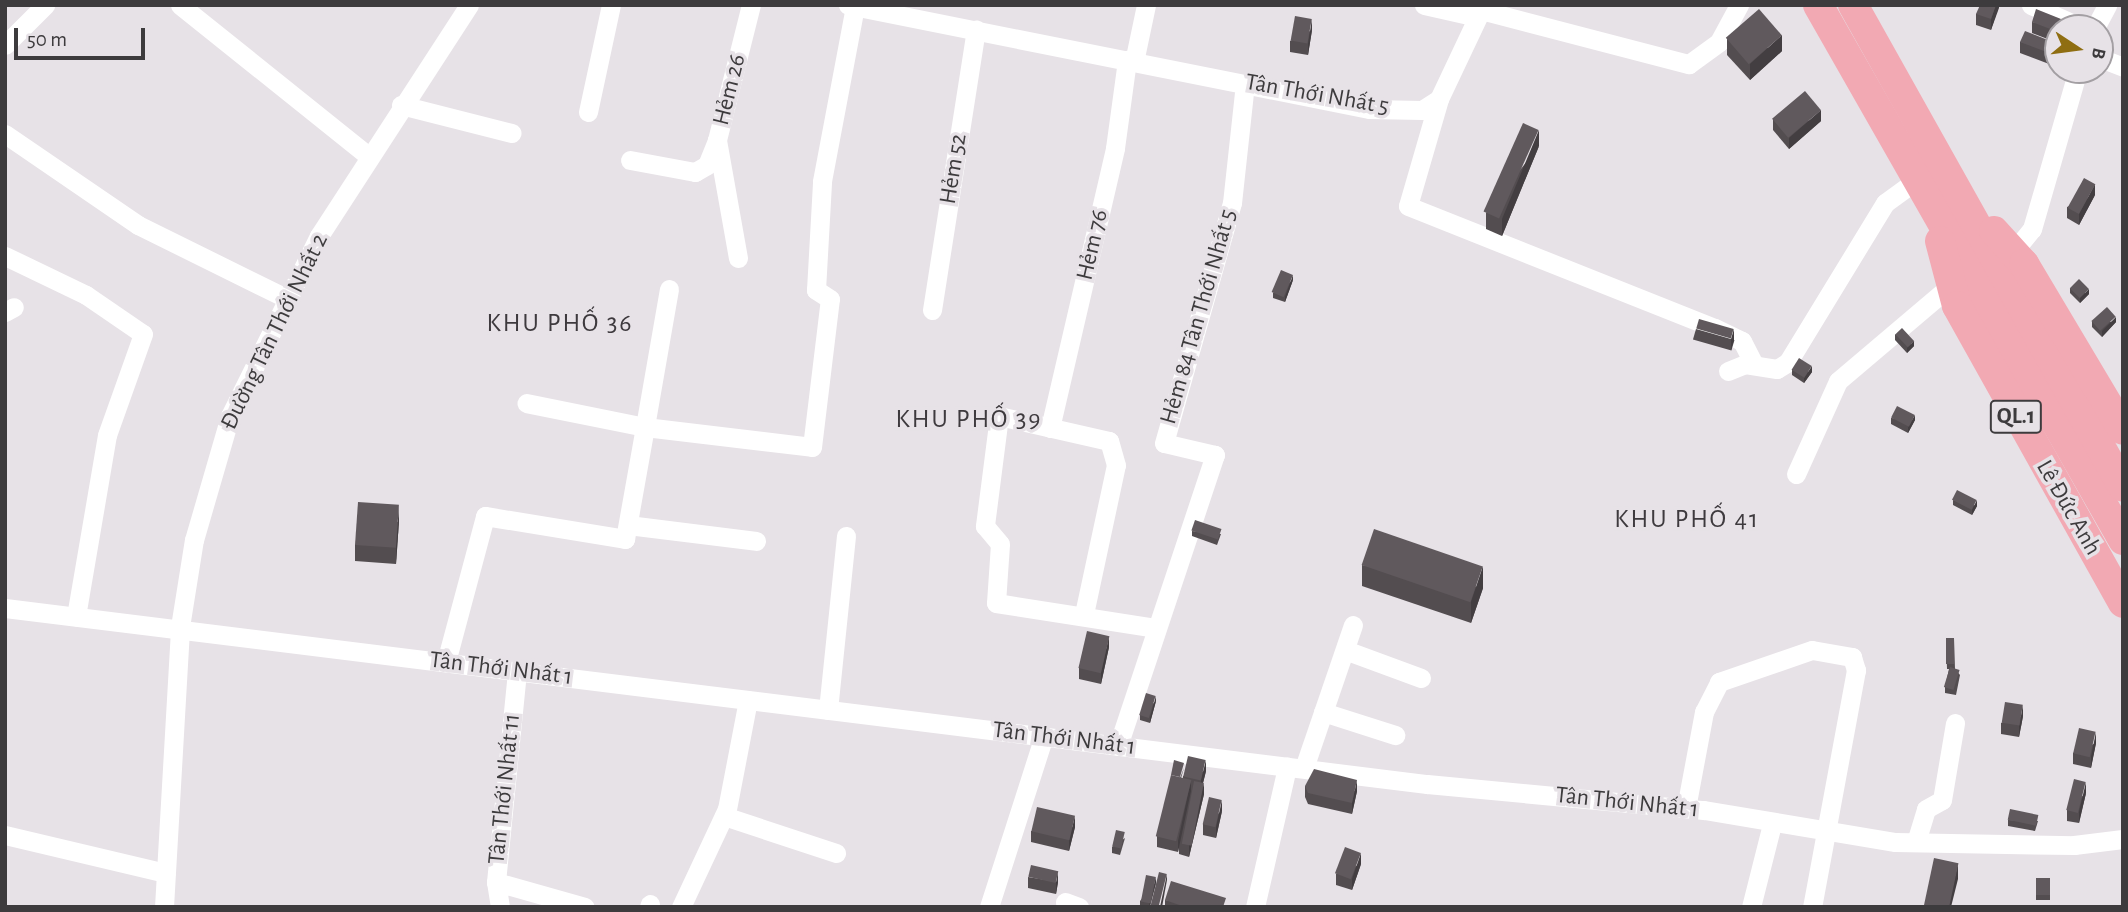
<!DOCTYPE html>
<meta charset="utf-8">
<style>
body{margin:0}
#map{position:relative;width:2128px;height:912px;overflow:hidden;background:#e7e2e7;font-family:"Alegreya Sans",sans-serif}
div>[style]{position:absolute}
.minor>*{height:19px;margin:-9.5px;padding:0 9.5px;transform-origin:9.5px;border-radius:9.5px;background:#fff}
.highway>*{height:30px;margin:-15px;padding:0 15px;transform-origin:15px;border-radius:15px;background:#f2a9b3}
.wall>*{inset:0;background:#534d50;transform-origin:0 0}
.shaded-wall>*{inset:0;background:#433e41}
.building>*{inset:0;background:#60595d;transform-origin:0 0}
span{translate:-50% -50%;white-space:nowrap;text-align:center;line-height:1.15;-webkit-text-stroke:7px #e7e2e7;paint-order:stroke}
.shield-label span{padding:2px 5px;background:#e7e2e7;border:2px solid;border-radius:5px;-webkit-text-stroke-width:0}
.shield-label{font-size:23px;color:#3d3b3d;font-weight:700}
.street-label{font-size:24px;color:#3d3b3d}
.neighbourhood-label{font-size:26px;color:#3e3a3e;letter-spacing:2px}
.frame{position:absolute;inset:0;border:7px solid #3d3b3d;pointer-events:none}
.north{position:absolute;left:2044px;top:14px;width:70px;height:70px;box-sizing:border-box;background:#e7e2e7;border:2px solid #a39fa3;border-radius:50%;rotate:103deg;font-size:19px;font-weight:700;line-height:28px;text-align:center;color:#3d3b3d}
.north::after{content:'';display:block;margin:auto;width:24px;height:32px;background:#8f6e12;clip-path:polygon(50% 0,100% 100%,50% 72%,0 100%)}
.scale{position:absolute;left:14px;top:28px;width:131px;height:32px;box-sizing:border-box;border:4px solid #3d3b3d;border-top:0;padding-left:9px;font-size:21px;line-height:24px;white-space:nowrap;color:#3d3b3d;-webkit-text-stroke:5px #e7e2e7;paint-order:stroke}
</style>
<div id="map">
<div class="minor">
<div style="left:180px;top:5px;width:240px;rotate:38.7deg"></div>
<div style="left:848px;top:5px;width:531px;rotate:11.29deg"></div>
<div style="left:1369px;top:109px;width:53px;rotate:1.1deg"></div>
<div style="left:1422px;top:110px;width:20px;rotate:-33deg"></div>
<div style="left:1439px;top:99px;width:98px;rotate:-64.7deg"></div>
<div style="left:1481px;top:10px;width:215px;rotate:14.6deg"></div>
<div style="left:1689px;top:64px;width:37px;rotate:-36deg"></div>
<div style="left:1719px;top:42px;width:42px;rotate:-61.6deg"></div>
<div style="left:1424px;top:5px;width:50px;rotate:12.7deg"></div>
<div style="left:2031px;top:5px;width:57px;rotate:23.9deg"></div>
<div style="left:2095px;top:28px;width:26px;rotate:-62deg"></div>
<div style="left:5px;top:45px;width:57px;rotate:-45deg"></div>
<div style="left:2100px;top:58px;width:25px;rotate:21deg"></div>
<div style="left:1134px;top:62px;width:58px;rotate:-78.1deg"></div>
<div style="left:1439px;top:99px;width:111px;rotate:106.2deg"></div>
<div style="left:1408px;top:206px;width:330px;rotate:21.7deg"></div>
<div style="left:1715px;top:328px;width:30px;rotate:26deg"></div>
<div style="left:1742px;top:341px;width:27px;rotate:63deg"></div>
<div style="left:401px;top:105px;width:114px;rotate:14.2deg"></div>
<div style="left:588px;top:112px;width:109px;rotate:-77.9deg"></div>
<div style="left:5px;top:134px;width:161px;rotate:34.4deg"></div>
<div style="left:138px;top:225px;width:165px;rotate:26.3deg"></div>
<div style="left:630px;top:160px;width:66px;rotate:10.5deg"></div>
<div style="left:695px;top:172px;width:14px;rotate:-30deg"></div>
<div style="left:707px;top:165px;width:27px;rotate:-68deg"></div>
<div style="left:2014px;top:251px;width:28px;rotate:-51deg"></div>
<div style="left:2032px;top:229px;width:166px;rotate:-73.9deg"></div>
<div style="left:5px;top:256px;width:90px;rotate:25.7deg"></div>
<div style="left:86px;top:295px;width:69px;rotate:34.4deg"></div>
<div style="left:143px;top:334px;width:107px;rotate:109.6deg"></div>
<div style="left:107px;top:435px;width:184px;rotate:99.7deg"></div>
<div style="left:738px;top:258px;width:120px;rotate:-100.1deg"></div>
<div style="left:717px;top:140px;width:139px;rotate:-75.9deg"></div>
<div style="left:669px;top:289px;width:140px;rotate:99.9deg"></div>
<div style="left:645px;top:427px;width:168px;rotate:6.8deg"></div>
<div style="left:812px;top:447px;width:149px;rotate:-83.1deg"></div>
<div style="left:830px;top:299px;width:17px;rotate:-147deg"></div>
<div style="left:816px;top:290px;width:109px;rotate:-86.8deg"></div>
<div style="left:822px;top:181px;width:178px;rotate:-79.3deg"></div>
<div style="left:932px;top:310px;width:284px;rotate:-81.1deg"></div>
<div style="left:5px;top:312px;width:10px;rotate:-29deg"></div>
<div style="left:1728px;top:371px;width:18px;rotate:-22deg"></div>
<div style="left:1745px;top:364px;width:32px;rotate:9deg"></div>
<div style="left:1777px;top:369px;width:13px;rotate:-32deg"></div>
<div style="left:1788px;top:362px;width:186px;rotate:-58.6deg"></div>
<div style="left:1885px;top:203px;width:37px;rotate:-36deg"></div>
<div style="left:1050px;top:428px;width:287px;rotate:-76.9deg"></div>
<div style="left:1115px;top:148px;width:89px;rotate:-82.2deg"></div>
<div style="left:1796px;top:474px;width:102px;rotate:-65.7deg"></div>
<div style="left:1838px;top:381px;width:145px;rotate:-40.3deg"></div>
<div style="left:628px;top:525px;width:129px;rotate:7.1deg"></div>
<div style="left:5px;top:608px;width:1433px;rotate:7.06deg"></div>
<div style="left:1427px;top:784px;width:278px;rotate:5.4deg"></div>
<div style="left:1704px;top:810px;width:194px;rotate:9.5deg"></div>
<div style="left:1895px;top:842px;width:179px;rotate:1deg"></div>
<div style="left:2074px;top:845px;width:49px;rotate:-7deg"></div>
<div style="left:1084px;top:614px;width:152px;rotate:-77.9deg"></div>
<div style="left:1116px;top:465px;width:25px;rotate:-106deg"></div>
<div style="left:1109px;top:441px;width:113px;rotate:-167.2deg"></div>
<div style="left:999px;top:416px;width:111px;rotate:97.3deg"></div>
<div style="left:985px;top:526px;width:23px;rotate:50deg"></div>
<div style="left:1000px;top:544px;width:59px;rotate:93.9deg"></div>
<div style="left:996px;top:603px;width:161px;rotate:8.9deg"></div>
<div style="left:1345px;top:650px;width:81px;rotate:20.2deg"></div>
<div style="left:446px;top:662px;width:151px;rotate:-75deg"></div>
<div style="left:485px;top:516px;width:142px;rotate:9.3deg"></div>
<div style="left:625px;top:539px;width:114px;rotate:-79.9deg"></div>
<div style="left:645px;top:427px;width:121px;rotate:-168.6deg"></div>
<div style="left:828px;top:710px;width:175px;rotate:-84.1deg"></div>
<div style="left:1323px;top:712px;width:76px;rotate:17.7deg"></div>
<div style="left:1118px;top:746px;width:307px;rotate:-71.6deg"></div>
<div style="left:1215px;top:455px;width:52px;rotate:-166.8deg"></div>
<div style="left:1164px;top:443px;width:249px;rotate:-74.2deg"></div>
<div style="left:1232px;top:203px;width:120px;rotate:-83.8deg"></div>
<div style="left:1304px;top:768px;width:151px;rotate:-71.1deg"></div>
<div style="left:1686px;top:808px;width:98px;rotate:-79.4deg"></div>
<div style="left:1704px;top:712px;width:34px;rotate:-63deg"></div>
<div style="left:1719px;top:682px;width:98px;rotate:-19deg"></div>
<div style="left:1812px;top:650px;width:41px;rotate:9.9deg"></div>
<div style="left:1852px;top:657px;width:14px;rotate:73deg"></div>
<div style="left:1856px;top:670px;width:241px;rotate:100.5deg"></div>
<div style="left:724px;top:816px;width:118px;rotate:18.3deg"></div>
<div style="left:5px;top:835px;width:165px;rotate:13.3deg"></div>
<div style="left:1916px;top:842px;width:34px;rotate:-73deg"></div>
<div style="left:1926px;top:809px;width:18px;rotate:-29deg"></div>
<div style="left:1942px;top:800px;width:78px;rotate:-80.4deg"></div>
<div style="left:496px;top:882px;width:92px;rotate:15.7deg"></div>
<div style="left:1065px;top:902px;width:15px;rotate:20deg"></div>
<div style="left:164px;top:907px;width:280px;rotate:-86.7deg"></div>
<div style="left:180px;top:627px;width:88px;rotate:-80.9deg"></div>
<div style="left:194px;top:540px;width:129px;rotate:-73.8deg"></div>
<div style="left:230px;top:416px;width:201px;rotate:-63.7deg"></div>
<div style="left:319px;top:236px;width:275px;rotate:-57deg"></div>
<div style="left:500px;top:907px;width:25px;rotate:-99deg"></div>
<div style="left:496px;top:882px;width:212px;rotate:-84.3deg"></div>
<div style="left:649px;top:907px;width:3px;rotate:-72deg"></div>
<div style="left:681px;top:907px;width:108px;rotate:-64.9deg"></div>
<div style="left:727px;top:809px;width:111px;rotate:-79.1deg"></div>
<div style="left:989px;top:907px;width:180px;rotate:-72.2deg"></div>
<div style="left:1255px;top:907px;width:144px;rotate:-77.1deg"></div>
<div style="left:1751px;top:907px;width:86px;rotate:-75.8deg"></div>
</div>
<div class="highway">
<div style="left:1818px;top:5px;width:616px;rotate:60.31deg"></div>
<div style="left:1853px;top:5px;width:552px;rotate:60.74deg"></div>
<div style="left:1994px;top:231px;width:45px;rotate:47.7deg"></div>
<div style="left:2024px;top:264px;width:193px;rotate:59.2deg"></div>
<div style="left:1940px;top:241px;width:67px;rotate:75.3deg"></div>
<div style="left:1957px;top:306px;width:340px;rotate:60.8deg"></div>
</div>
<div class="wall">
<div style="clip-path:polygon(1999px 5px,1991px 30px,1976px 25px,1976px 14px)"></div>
<div style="clip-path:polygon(2032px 22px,2071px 28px,2058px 28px,2058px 43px,2032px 33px)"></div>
<div style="clip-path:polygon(1312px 30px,1308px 55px,1290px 52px,1290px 41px)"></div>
<div style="clip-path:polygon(1727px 39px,1782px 51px,1750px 80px,1727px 55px)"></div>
<div style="clip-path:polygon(2020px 42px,2058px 44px,2057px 67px,2020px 53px)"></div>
<div style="clip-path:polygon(1773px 119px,1821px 121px,1789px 149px,1773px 130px)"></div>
<div style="clip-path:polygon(1539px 146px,1502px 236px,1486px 229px,1486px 213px)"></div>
<div style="clip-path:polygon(2095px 195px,2079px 225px,2067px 218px,2067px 207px)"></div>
<div style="clip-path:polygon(1293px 280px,1285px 302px,1273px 298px,1273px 293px)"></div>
<div style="clip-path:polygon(2070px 288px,2089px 294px,2080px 303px,2070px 293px)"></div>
<div style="clip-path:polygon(2092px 321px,2116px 322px,2102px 337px,2092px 327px)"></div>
<div style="left:1696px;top:329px;width:40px;height:11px;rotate:16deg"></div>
<div style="clip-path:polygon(1895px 334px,1914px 346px,1907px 353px,1895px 340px)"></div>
<div style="clip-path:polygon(1792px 370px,1812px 372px,1804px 383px,1792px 375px)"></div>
<div style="clip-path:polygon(1891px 418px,1915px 420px,1908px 433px,1891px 424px)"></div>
<div style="clip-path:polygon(1953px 500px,1977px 506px,1972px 515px,1953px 505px)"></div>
<div style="clip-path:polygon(399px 521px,396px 564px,355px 561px,355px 545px)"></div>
<div style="clip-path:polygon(1192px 531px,1221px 534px,1217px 545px,1192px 536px)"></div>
<div style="clip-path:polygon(1362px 565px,1483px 588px,1471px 623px,1362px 586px)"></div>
<div style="clip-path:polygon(1946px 638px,1954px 638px,1955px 669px,1960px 675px,1956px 695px,1945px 693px,1945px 687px,1949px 669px,1947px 669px)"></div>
<div style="clip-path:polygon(1109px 647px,1101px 684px,1079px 679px,1079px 668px)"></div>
<div style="clip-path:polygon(1156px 701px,1150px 723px,1140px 720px,1140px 715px)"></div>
<div style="clip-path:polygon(2023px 716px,2019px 737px,2001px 734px,2001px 723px)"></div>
<div style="clip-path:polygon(2096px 743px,2091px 768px,2073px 764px,2073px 753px)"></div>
<div style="clip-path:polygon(1184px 768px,1181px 778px,1183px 778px,1183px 776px,1206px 771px,1203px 783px,1204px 794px,1189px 857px,1179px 854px,1179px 846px,1178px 852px,1157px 847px,1157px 836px)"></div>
<div style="clip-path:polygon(1305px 786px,1357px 791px,1352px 814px,1308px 804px,1305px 797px)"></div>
<div style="clip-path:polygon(2086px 793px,2079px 823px,2067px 821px,2067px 810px)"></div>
<div style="clip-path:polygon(1222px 811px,1216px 838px,1203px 835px,1203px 824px)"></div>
<div style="clip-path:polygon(2008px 820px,2038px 821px,2035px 831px,2008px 826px)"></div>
<div style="clip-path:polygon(1075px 827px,1069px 851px,1031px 842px,1031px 831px)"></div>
<div style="clip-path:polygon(1125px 838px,1120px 855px,1112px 853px,1112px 847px)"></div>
<div style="clip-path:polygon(1361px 864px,1352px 890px,1336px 885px,1336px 874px)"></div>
<div style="clip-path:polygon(1028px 877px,1058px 882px,1056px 894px,1028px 888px)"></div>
<div style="left:2050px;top:878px;width:22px;height:14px;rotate:90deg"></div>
<div style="clip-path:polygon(1156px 883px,1150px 907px,1140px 907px,1140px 901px)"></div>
<div style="clip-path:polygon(1165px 900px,1226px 907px,1165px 907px)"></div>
</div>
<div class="shaded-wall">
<div style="clip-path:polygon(1996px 5px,1999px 5px,1999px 8px,1991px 30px,1991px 19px)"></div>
<div style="clip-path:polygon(1312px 19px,1312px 30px,1308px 55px,1308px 44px)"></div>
<div style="clip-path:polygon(1782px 35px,1782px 51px,1750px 80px,1750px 64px)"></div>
<div style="clip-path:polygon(1821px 110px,1821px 121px,1789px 149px,1789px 138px)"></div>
<div style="clip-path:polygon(1539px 130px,1539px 146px,1502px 236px,1502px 219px)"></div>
<div style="clip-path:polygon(2095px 184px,2095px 195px,2079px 225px,2079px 214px)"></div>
<div style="clip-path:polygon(1293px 275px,1293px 280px,1285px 302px,1285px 297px)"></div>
<div style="clip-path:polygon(2089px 289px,2089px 294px,2080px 303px,2080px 298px)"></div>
<div style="clip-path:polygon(2116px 317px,2116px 322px,2102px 337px,2102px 331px)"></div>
<div style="clip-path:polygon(1734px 329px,1734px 340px,1731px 350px,1731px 339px)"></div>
<div style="clip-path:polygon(1914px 341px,1914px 346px,1907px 353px,1907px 348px)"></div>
<div style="clip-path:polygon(1812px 366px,1812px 372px,1804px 383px,1804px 378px)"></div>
<div style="clip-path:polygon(1915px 415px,1915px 420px,1908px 433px,1908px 427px)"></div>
<div style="clip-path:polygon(1977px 500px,1977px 506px,1972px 515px,1972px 510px)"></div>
<div style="clip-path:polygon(399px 505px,399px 521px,396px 564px,396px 548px)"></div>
<div style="clip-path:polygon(1483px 566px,1483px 588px,1471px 623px,1471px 602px)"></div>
<div style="clip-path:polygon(1109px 636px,1109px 647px,1101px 684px,1101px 673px)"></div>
<div style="clip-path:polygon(1156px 696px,1156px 701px,1150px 723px,1150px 718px)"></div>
<div style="clip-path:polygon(2023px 705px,2023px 716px,2019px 737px,2019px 726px)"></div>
<div style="clip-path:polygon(2096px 732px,2096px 743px,2091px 768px,2091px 757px)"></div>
<div style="clip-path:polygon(1206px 760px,1206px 771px,1201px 791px,1201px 780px)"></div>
<div style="clip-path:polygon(1191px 780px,1191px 791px,1178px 852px,1178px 841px)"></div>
<div style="clip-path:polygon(1357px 780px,1357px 791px,1352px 814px,1352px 803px)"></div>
<div style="clip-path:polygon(2086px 782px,2086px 793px,2079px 823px,2079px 812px)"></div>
<div style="clip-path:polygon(1204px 783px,1204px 794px,1189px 857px,1189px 846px)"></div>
<div style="clip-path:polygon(1222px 800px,1222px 811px,1216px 838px,1216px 827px)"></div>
<div style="clip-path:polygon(1075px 816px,1075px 827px,1069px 851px,1069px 840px)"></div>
<div style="clip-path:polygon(1361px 853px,1361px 864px,1352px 890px,1352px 879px)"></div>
<div style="clip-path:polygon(1958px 863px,1958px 879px,1951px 907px,1948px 907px)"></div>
<div style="clip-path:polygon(1058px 871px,1058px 882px,1056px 894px,1056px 883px)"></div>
<div style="clip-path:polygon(1167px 874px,1167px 880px,1162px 907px,1160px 907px)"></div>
<div style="clip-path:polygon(1156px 877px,1156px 883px,1149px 907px,1149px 903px)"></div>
</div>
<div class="building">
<div style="clip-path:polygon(1980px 5px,1996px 5px,1991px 19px,1976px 14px)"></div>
<div style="left:1759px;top:9px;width:35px;height:44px;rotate:49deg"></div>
<div style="clip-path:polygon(2036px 9px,2071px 23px,2069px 28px,2058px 28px,2058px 32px,2032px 22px)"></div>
<div style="left:1295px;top:16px;width:17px;height:25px;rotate:10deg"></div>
<div style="clip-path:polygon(2025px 31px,2058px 44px,2057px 56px,2020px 42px)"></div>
<div style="left:1805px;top:91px;width:25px;height:43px;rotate:50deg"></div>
<div style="left:1523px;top:123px;width:17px;height:97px;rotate:24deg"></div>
<div style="left:2084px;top:178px;width:13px;height:34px;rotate:29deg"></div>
<div style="left:1281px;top:270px;width:13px;height:24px;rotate:23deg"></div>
<div style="left:2079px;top:279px;width:14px;height:13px;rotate:45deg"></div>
<div style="left:2107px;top:307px;width:13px;height:21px;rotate:48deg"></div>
<div style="left:1699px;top:319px;width:36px;height:10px;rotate:16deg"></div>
<div style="left:1902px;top:328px;width:18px;height:9px;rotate:47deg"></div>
<div style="left:1799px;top:358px;width:15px;height:14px;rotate:32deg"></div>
<div style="left:1897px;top:406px;width:20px;height:13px;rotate:27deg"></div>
<div style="left:1957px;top:490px;width:22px;height:11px;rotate:27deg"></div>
<div style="left:358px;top:502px;width:41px;height:43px;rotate:4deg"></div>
<div style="left:1195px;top:520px;width:28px;height:11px;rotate:19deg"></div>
<div style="left:1374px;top:529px;width:115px;height:38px;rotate:19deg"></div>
<div style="left:1087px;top:631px;width:23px;height:38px;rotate:13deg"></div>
<div style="left:1946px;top:638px;width:8px;height:26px"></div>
<div style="left:1950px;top:667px;width:10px;height:21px;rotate:17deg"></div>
<div style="left:1146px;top:693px;width:10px;height:23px;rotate:17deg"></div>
<div style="left:2005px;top:702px;width:18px;height:21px;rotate:9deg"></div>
<div style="left:2079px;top:728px;width:17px;height:26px;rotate:13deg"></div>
<div style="left:1188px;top:756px;width:18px;height:21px;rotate:13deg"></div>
<div style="clip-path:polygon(1174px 760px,1184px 763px,1180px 777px,1171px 775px)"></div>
<div style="clip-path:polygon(1314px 769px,1357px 780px,1352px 803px,1308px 793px,1305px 786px)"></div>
<div style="left:1171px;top:775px;width:21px;height:63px;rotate:14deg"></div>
<div style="left:2074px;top:779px;width:12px;height:32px;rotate:14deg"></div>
<div style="left:1194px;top:781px;width:10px;height:64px;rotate:11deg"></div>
<div style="left:1209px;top:797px;width:13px;height:28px;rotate:13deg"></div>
<div style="left:1037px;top:807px;width:39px;height:25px;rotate:13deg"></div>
<div style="left:2010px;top:809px;width:29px;height:11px;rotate:12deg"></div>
<div style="left:1116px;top:830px;width:9px;height:17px;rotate:13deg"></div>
<div style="left:1345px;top:847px;width:17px;height:28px;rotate:21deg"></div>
<div style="left:1934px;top:858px;width:25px;height:50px;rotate:12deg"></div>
<div style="left:1031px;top:865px;width:28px;height:12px;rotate:13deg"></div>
<div style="left:1159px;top:872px;width:8px;height:36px;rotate:14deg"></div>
<div style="left:1146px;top:875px;width:10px;height:27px;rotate:11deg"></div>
<div style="left:2050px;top:878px;width:17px;height:14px;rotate:90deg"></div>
<div style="clip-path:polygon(1171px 881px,1226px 898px,1223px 907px,1185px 907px,1165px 900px)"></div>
</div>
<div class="shield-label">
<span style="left:2016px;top:417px">QL.1</span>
</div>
<div class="street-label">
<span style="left:730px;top:90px;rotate:-76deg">Hẻm 26</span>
<span style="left:1317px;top:95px;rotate:10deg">Tân Thới Nhất 5</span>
<span style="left:954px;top:169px;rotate:-81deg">Hẻm 52</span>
<span style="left:1093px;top:245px;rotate:-77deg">Hẻm 76</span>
<span style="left:1199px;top:317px;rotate:-74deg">Hẻm 84 Tân Thới Nhất 5</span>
<span style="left:275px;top:332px;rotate:-64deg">Đường Tân Thới Nhất 2</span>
<span style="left:2068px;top:508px;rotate:60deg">Lê Đức Anh</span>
<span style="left:501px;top:669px;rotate:7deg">Tân Thới Nhất 1</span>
<span style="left:1064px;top:739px;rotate:7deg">Tân Thới Nhất 1</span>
<span style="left:505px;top:789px;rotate:-84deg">Tân Thới Nhất 11</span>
<span style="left:1627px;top:803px;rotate:6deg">Tân Thới Nhất 1</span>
</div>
<div class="neighbourhood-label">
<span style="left:560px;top:324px">KHU PHỐ 36</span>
<span style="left:969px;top:420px">KHU PHỐ 39</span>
<span style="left:1687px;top:520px">KHU PHỐ 41</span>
</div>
<div class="frame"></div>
<div class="north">B</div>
<div class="scale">50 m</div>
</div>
